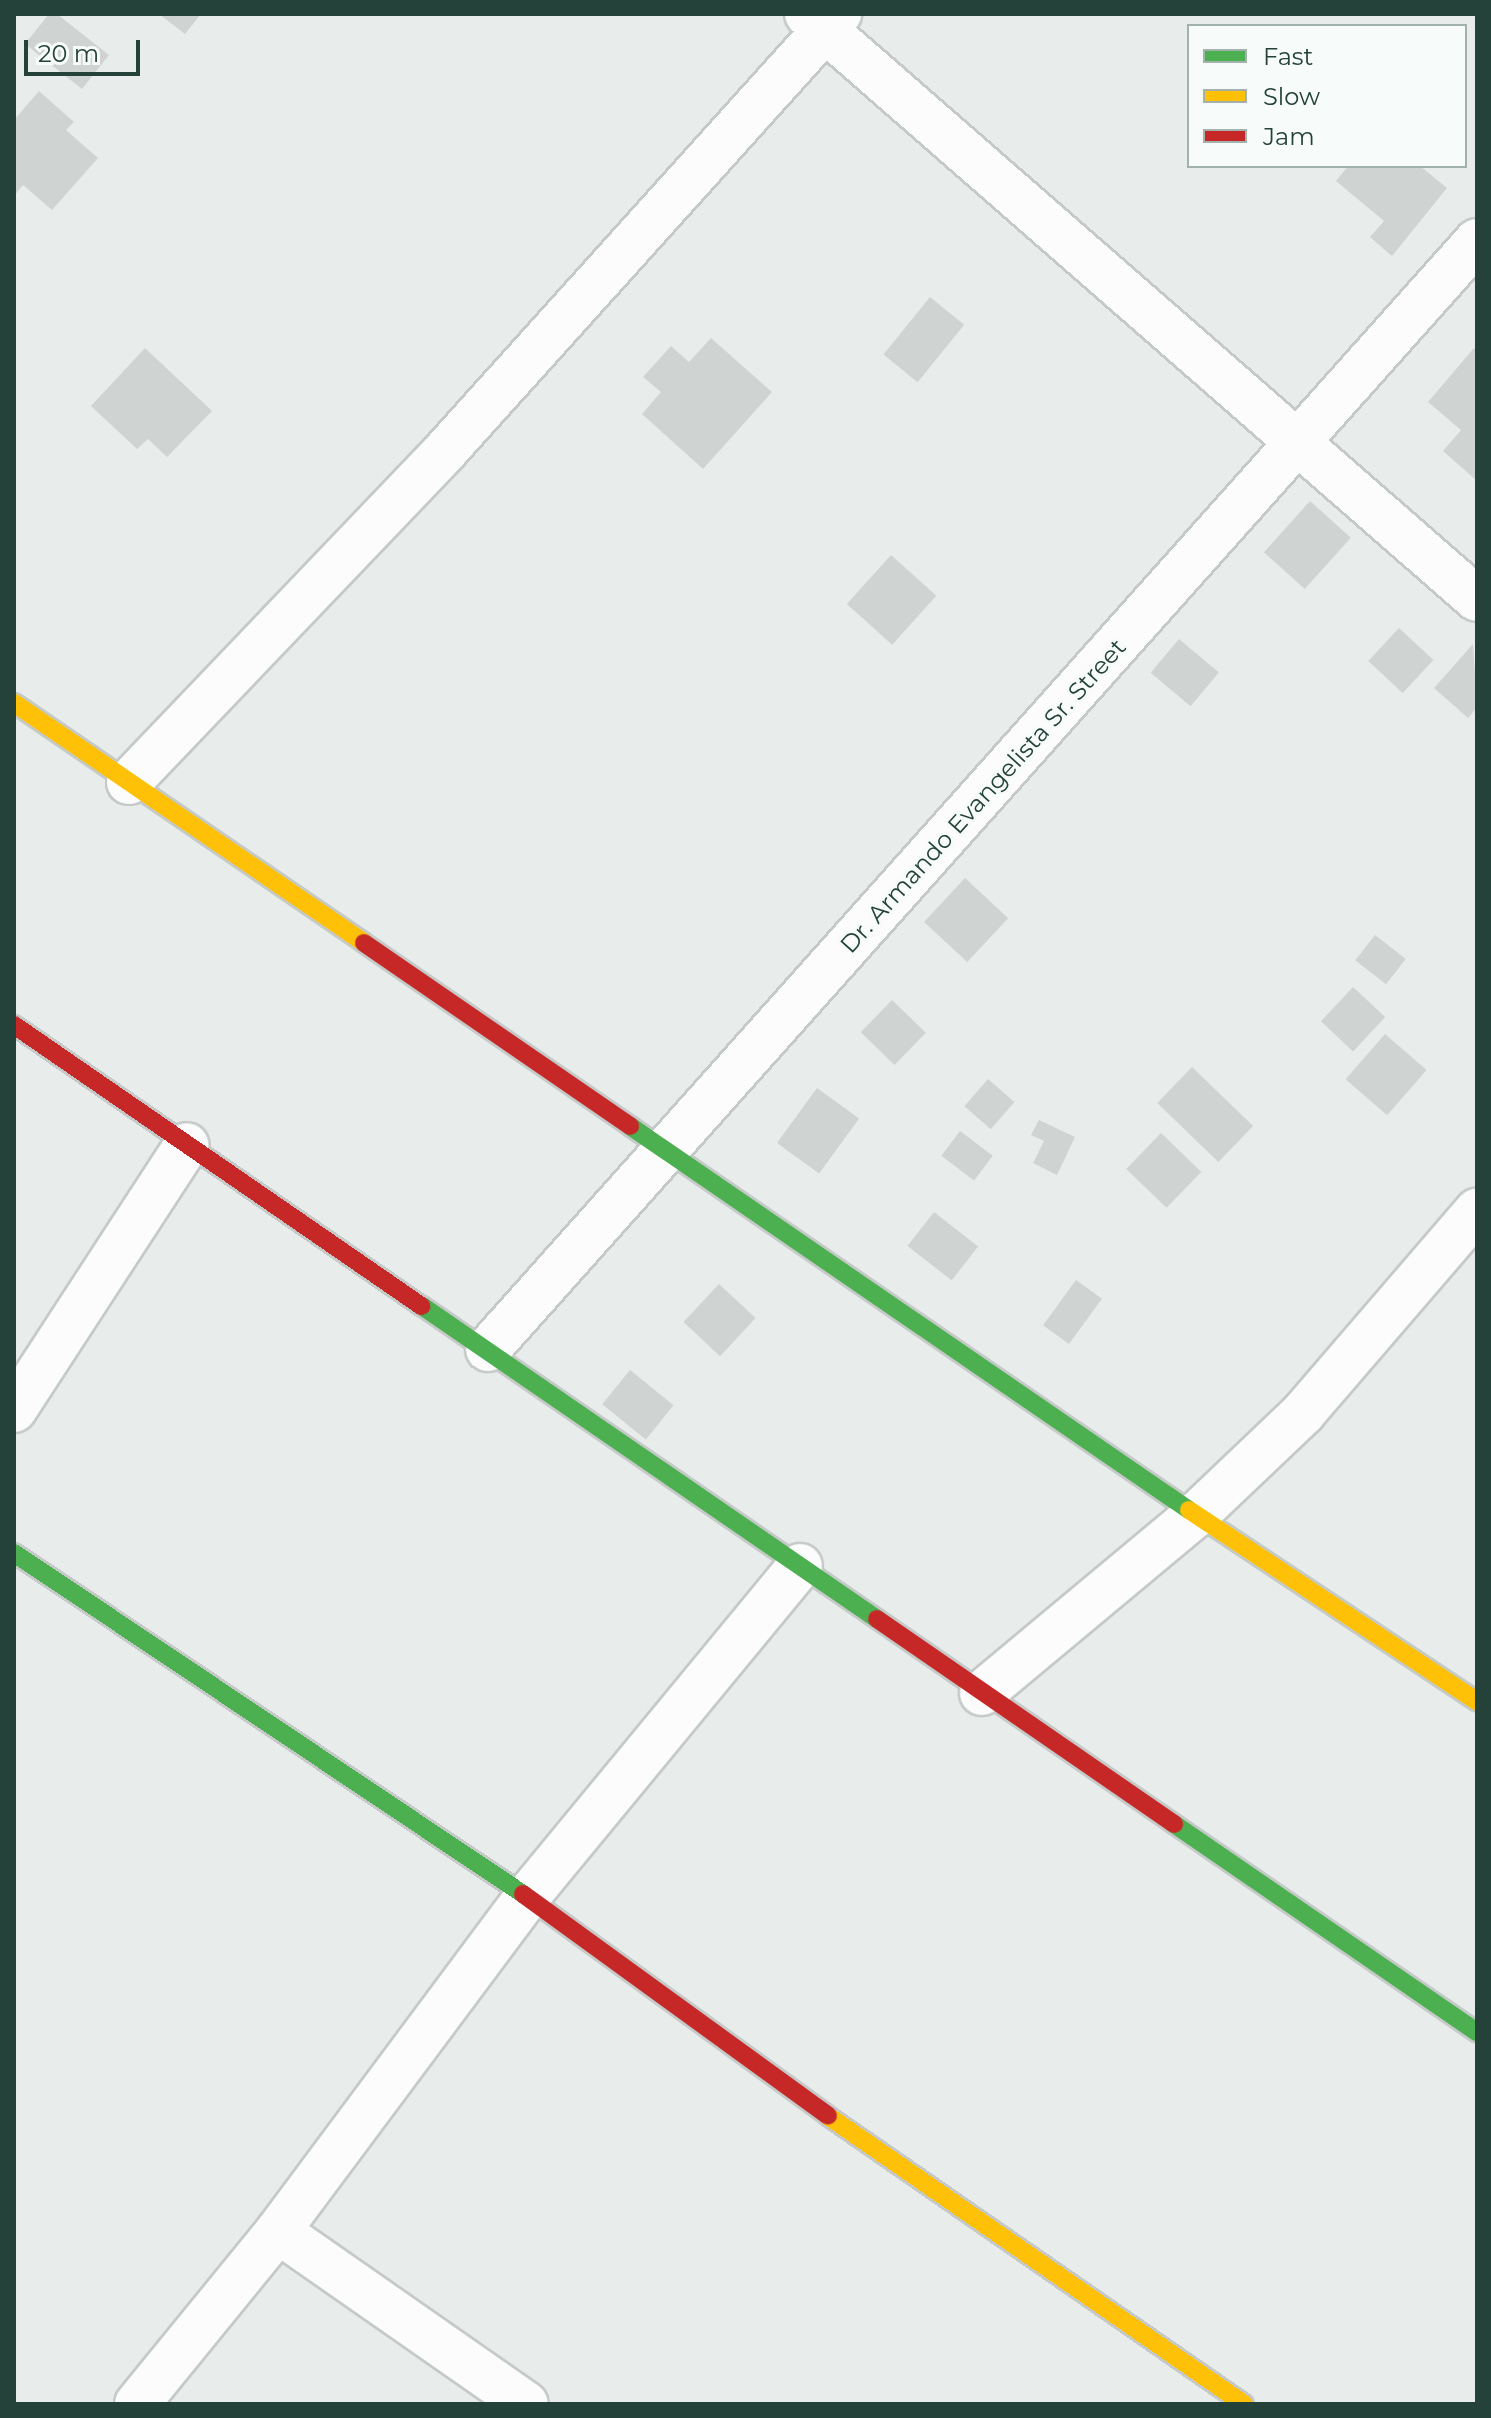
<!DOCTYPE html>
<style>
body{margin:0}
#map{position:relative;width:1491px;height:2418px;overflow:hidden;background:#e8edeb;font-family:Montserrat,sans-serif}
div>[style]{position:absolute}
.building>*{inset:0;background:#cfd4d2;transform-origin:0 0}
.roads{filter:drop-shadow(2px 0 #c5cac8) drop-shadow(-2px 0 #c5cac8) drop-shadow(0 2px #c5cac8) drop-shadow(0 -2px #c5cac8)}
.street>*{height:44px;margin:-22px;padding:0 22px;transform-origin:22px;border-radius:22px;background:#fcfcfc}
.fast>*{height:18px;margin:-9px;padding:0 9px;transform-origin:9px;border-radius:9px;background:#4caf50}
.slow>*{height:18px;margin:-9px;padding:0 9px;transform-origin:9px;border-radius:9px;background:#ffc107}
.jam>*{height:18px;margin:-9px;padding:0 9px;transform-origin:9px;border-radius:9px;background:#c62828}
span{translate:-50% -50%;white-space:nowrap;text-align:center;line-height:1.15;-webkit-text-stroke:6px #f7fbf9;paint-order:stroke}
.street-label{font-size:24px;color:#24423a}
.frame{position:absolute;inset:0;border:16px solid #24423a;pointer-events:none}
.legend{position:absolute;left:1187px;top:24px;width:280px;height:144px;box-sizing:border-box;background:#f7fbf9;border:2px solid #a3b1ad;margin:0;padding:10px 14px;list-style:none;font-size:24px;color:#24423a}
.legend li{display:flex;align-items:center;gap:16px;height:40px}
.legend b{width:40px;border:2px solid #a3b1ad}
.scale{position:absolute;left:24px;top:40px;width:116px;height:36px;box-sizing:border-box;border:4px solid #24423a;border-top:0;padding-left:10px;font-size:24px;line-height:28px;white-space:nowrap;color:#24423a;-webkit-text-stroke:6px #f7fbf9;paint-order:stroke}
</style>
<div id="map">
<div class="building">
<div style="clip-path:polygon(49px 14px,57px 14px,109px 55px,82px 89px,25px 44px)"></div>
<div style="clip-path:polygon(159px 14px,201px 14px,185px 34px)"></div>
<div style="clip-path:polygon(39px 91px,74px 122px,66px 130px,98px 158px,52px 210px,23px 185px,14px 196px,14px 120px)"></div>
<div style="clip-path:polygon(1348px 166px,1420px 166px,1447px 188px,1392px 256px,1370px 237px,1384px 221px,1336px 181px)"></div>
<div style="left:930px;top:297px;width:44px;height:74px;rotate:39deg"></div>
<div style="clip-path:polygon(711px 338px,772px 392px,703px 469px,642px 414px,661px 392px,643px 377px,671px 346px,689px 362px)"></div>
<div style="clip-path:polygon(145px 348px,212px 411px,167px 457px,148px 439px,137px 449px,91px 406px)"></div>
<div style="clip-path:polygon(1474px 348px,1477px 351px,1477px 481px,1443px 451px,1461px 430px,1428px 402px)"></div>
<div style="left:1310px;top:501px;width:55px;height:69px;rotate:42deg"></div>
<div style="left:891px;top:555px;width:61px;height:66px;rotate:42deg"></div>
<div style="left:1399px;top:628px;width:47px;height:45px;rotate:43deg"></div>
<div style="left:1179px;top:639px;width:52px;height:44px;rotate:40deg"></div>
<div style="clip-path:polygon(1473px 644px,1477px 707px,1468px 718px,1434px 688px)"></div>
<div style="left:965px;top:878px;width:59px;height:60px;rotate:43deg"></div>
<div style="left:1375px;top:935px;width:39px;height:32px;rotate:38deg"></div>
<div style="left:1353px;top:987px;width:44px;height:47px;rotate:43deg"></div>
<div style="left:892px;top:1000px;width:47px;height:45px;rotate:44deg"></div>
<div style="left:1385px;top:1034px;width:55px;height:60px;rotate:41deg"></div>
<div style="left:1192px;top:1067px;width:85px;height:50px;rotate:44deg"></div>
<div style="left:988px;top:1079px;width:35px;height:36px;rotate:41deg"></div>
<div style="left:817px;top:1088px;width:52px;height:68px;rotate:36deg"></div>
<div style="clip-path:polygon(1039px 1120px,1075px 1137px,1057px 1175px,1033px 1163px,1044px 1141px,1031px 1135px)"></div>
<div style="left:960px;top:1131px;width:41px;height:31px;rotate:37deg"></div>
<div style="left:1161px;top:1133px;width:56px;height:50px;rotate:44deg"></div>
<div style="left:934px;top:1212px;width:56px;height:43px;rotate:38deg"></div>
<div style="left:1076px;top:1280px;width:32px;height:56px;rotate:36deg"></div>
<div style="left:719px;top:1284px;width:50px;height:52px;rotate:43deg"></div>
<div style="left:630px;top:1370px;width:56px;height:44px;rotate:39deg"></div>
</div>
<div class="roads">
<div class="street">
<div style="left:807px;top:14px;width:889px;rotate:41.13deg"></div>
<div style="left:129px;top:782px;width:460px;rotate:-46.3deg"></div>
<div style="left:447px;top:449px;width:586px;rotate:-47.98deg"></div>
<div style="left:488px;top:1349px;width:1485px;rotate:-48.25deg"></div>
<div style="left:14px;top:1410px;width:316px;rotate:-56.9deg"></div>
<div style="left:982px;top:1693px;width:278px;rotate:-39.8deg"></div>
<div style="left:1196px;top:1515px;width:148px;rotate:-43.6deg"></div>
<div style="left:1303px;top:1413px;width:267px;rotate:-49.3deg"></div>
<div style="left:278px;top:2231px;width:302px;rotate:34.9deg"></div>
<div style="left:137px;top:2404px;width:223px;rotate:-50.8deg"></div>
<div style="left:278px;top:2231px;width:417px;rotate:-53.3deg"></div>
<div style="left:527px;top:1897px;width:429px;rotate:-50.5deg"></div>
</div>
<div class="fast">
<div style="left:630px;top:1126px;width:678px;rotate:34.49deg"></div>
<div style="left:422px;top:1306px;width:552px;rotate:34.52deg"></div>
<div style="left:14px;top:1553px;width:613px;rotate:33.82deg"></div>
<div style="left:1174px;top:1824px;width:368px;rotate:34.5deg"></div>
</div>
<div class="slow">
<div style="left:14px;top:703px;width:424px;rotate:34.4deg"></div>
<div style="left:1189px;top:1510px;width:346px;rotate:33.6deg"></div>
<div style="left:828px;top:2116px;width:506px;rotate:34.7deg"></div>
</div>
<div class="jam">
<div style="left:364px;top:943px;width:323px;rotate:34.5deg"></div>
<div style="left:14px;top:1025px;width:495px;rotate:34.6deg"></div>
<div style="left:877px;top:1619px;width:361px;rotate:34.6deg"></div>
<div style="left:523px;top:1894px;width:377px;rotate:36deg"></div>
</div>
</div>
<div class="street-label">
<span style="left:983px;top:796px;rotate:-48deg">Dr. Armando Evangelista Sr. Street</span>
</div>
<div class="frame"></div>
<ul class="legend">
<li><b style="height:10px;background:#4caf50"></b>Fast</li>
<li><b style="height:10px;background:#ffc107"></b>Slow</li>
<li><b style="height:10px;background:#c62828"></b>Jam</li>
</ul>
<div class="scale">20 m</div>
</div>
